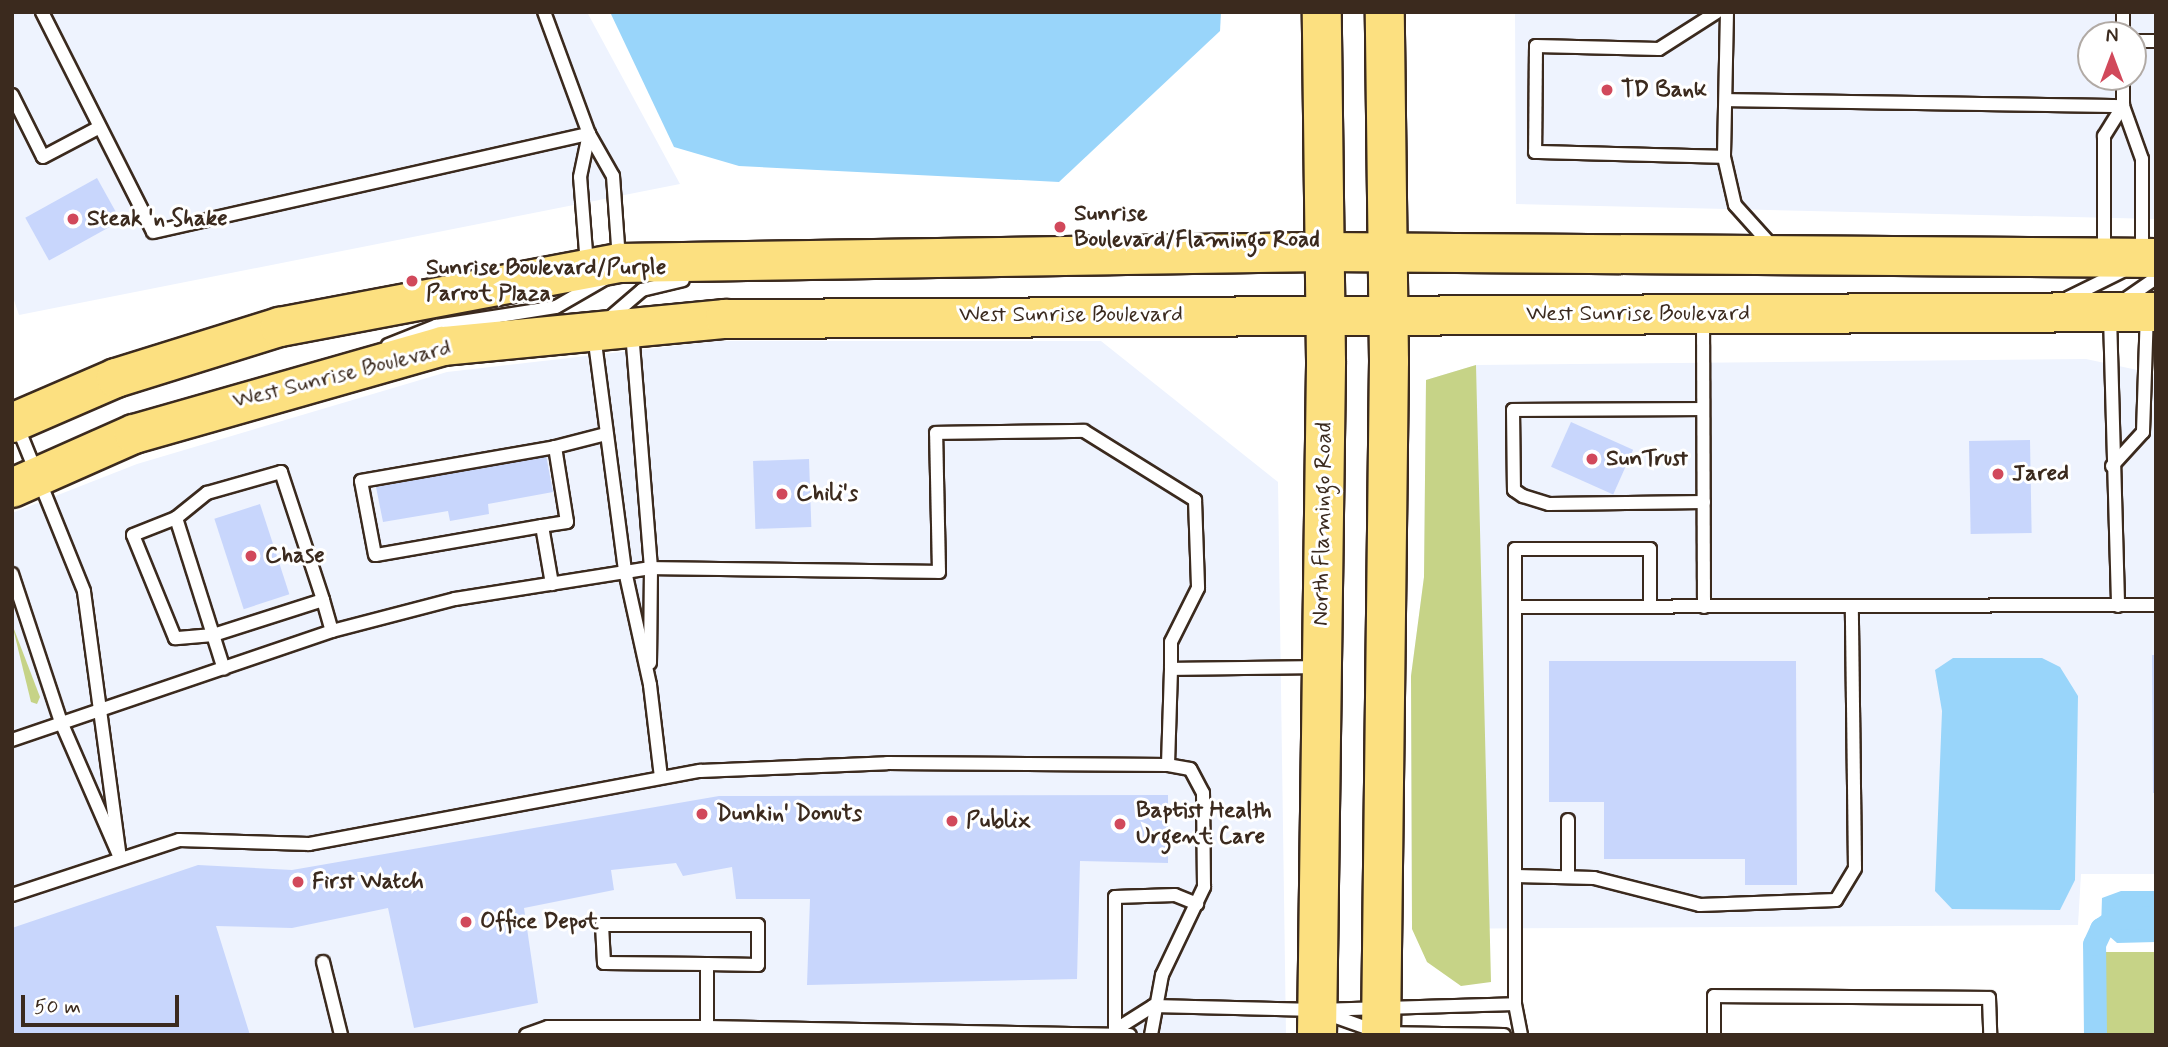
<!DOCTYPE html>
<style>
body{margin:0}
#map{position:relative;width:2168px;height:1047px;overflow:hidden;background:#fff;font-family:Mynerve,sans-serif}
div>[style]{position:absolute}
.built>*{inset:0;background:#eef3fe}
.green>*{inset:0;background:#c6d387;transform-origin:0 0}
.water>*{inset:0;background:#99d5fa}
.canal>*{height:23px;margin:-11.5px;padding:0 11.5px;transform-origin:11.5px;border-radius:11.5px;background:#99d5fa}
.building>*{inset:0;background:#c8d6fc;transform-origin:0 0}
.roads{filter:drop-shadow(2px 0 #3b2a1e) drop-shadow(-2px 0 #3b2a1e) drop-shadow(0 2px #3b2a1e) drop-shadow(0 -2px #3b2a1e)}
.service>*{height:12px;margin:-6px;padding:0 6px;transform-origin:6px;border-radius:6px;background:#fff}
.trunk>*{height:38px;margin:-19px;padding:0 19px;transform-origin:19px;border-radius:19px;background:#fce080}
.dots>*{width:19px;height:19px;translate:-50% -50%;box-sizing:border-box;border:4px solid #fff;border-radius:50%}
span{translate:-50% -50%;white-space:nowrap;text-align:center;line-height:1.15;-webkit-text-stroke:6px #fff;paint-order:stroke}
.poi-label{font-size:23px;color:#3b2a1e;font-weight:700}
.left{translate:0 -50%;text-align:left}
.street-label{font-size:23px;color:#3b2a1e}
.frame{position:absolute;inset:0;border:14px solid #3b2a1e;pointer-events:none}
.north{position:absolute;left:2077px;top:21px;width:70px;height:70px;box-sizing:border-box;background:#fff;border:2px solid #b1aaa5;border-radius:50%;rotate:0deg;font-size:19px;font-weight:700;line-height:28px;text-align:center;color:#3b2a1e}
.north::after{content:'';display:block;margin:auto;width:24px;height:32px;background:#d1495b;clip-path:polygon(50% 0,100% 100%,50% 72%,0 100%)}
.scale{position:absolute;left:21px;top:995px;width:158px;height:32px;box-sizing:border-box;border:4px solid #3b2a1e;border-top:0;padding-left:9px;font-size:21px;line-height:24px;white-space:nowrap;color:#3b2a1e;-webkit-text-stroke:5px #fff;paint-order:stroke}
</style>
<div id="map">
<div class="built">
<div style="clip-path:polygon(12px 12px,587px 12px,680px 184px,19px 315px,12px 294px)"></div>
<div style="clip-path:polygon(evenodd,1515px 12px,2156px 12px,2156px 219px,1516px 204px,1515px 12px,2091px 35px,2133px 35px,2133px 77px,2091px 77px,2091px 35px)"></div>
<div style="clip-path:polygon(717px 341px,1101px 341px,1278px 482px,1286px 1035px,12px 1035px,12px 513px,137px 464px,447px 372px)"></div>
<div style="clip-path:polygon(2086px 359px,2156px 374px,2156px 874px,2081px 874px,2078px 925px,1412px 929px,1411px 676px,1424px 577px,1426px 380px,1476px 365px)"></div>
</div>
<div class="green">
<div style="clip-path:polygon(1476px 365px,1491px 982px,1461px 986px,1427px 962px,1412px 929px,1411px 676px,1424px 577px,1426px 380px)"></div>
<div style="clip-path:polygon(12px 624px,40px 697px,37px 704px,31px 702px)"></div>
<div style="left:2106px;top:952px;width:50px;height:83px"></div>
</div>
<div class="water">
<div style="clip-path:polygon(610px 12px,1221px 12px,1220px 31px,1059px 182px,739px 166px,674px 147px)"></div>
<div style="clip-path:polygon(1953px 658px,2042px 658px,2060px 667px,2078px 696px,2075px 880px,2060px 910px,1952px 909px,1935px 891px,1942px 711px,1935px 670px)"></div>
<div style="clip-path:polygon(2121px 891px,2156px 891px,2156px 942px,2117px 943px,2101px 929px,2102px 898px)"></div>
</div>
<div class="canal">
<div style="left:2095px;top:1035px;width:91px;rotate:-90.6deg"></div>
<div style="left:2094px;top:944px;width:17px;rotate:-65deg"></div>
<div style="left:2101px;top:929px;width:19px;rotate:-35deg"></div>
<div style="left:2117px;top:918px;width:39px;rotate:-1deg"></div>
</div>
<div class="building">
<div style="left:97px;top:178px;width:49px;height:82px;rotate:61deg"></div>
<div style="left:1571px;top:422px;width:68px;height:49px;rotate:24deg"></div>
<div style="left:2030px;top:440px;width:93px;height:61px;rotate:89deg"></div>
<div style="clip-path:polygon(546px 455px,553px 492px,488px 504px,489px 514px,450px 521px,448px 511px,383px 522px,376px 487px)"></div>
<div style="left:809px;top:459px;width:68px;height:56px;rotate:88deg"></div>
<div style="left:260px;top:504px;width:95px;height:48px;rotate:72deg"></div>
<div style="clip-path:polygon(2152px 655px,2156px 655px,2156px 793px,2153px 793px)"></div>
<div style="clip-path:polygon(1549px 661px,1796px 661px,1797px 885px,1745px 885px,1745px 859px,1604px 859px,1604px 802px,1549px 802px)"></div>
<div style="clip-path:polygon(1168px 795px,1168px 863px,1080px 861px,1077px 979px,807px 985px,810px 899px,736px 899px,732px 867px,683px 876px,676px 863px,611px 870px,614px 890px,524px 908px,538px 1003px,414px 1028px,388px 908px,292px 928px,216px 926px,250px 1035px,12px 1035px,12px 928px,198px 865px,292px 870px,719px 796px)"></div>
</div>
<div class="roads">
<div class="service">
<div style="left:42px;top:12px;width:246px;rotate:63.2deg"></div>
<div style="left:153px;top:232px;width:447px;rotate:-12.7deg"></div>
<div style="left:589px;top:134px;width:130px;rotate:-110.2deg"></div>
<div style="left:1717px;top:12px;width:69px;rotate:147.5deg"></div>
<div style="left:1659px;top:49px;width:123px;rotate:-178.6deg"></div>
<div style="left:1536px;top:46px;width:106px;rotate:90.5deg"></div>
<div style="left:1535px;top:152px;width:189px;rotate:1.5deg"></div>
<div style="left:1727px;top:12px;width:145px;rotate:91.2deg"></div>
<div style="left:1724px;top:157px;width:49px;rotate:77.1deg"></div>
<div style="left:1735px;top:205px;width:54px;rotate:48deg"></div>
<div style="left:2123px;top:12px;width:23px;rotate:90deg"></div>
<div style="left:2133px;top:41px;width:23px"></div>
<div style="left:2123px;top:77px;width:29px;rotate:90deg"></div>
<div style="left:2123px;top:106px;width:56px;rotate:70.3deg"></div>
<div style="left:2142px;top:159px;width:96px;rotate:90deg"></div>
<div style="left:12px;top:95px;width:69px;rotate:63.4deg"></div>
<div style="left:43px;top:157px;width:64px;rotate:-27.8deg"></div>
<div style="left:1726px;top:100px;width:397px;rotate:0.9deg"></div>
<div style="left:589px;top:134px;width:48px;rotate:60.3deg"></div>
<div style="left:613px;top:176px;width:84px;rotate:85.9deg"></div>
<div style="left:2104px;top:253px;width:117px;rotate:-90deg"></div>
<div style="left:2104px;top:136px;width:36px;rotate:-58deg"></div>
<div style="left:587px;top:265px;width:88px;rotate:-94.5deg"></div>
<div style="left:580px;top:177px;width:44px;rotate:-78.2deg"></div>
<div style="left:2068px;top:298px;width:68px;rotate:-26.2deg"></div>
<div style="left:2120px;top:303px;width:44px;rotate:-34.8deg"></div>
<div style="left:2110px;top:316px;width:290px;rotate:88.4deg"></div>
<div style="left:1703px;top:317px;width:290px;rotate:89.8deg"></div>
<div style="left:606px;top:321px;width:48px;rotate:-40.7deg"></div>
<div style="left:642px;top:290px;width:42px;rotate:-13.7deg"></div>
<div style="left:632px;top:332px;width:237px;rotate:85.4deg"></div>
<div style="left:651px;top:568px;width:95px;rotate:90.6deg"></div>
<div style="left:594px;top:335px;width:238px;rotate:82.5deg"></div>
<div style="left:625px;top:571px;width:117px;rotate:77.6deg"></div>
<div style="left:650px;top:685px;width:93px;rotate:83.2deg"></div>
<div style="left:388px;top:345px;width:52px;rotate:-21.6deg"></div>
<div style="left:436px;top:326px;width:121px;rotate:-9deg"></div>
<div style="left:556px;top:307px;width:60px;rotate:-30deg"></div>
<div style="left:1703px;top:409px;width:190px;rotate:179.7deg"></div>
<div style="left:1513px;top:410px;width:80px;rotate:89.3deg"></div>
<div style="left:1514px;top:490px;width:11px;rotate:34deg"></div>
<div style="left:1523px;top:496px;width:27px;rotate:17deg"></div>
<div style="left:1549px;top:504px;width:155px;rotate:-0.7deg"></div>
<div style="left:555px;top:447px;width:53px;rotate:-14.3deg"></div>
<div style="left:2112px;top:466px;width:46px;rotate:-47.6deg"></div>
<div style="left:2143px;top:432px;width:118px;rotate:-88.1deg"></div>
<div style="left:176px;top:518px;width:158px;rotate:72.4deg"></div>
<div style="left:542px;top:526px;width:169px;rotate:170.1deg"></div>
<div style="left:375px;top:555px;width:75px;rotate:-100.7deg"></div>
<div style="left:361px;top:481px;width:197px;rotate:-9.9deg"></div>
<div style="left:555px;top:447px;width:76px;rotate:80.9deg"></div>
<div style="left:567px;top:522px;width:25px;rotate:171deg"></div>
<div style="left:542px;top:526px;width:59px;rotate:80.2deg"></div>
<div style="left:12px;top:574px;width:156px;rotate:71.7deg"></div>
<div style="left:61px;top:722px;width:148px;rotate:66.5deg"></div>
<div style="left:120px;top:858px;width:269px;rotate:-97.7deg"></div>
<div style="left:84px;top:591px;width:179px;rotate:-112deg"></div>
<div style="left:323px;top:600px;width:115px;rotate:162.3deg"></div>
<div style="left:213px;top:635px;width:38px;rotate:175deg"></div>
<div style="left:175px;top:638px;width:111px;rotate:-112.2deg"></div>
<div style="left:133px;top:535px;width:46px;rotate:-21.6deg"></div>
<div style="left:176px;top:518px;width:40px;rotate:-39deg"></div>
<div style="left:207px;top:493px;width:77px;rotate:-15.8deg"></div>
<div style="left:281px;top:472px;width:135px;rotate:71.8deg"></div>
<div style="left:323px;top:600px;width:32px;rotate:74deg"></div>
<div style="left:1515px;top:607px;width:58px;rotate:-90deg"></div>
<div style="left:1515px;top:549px;width:135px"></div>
<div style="left:1650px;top:549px;width:58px;rotate:90deg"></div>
<div style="left:12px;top:740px;width:338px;rotate:-18.8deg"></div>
<div style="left:332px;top:631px;width:127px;rotate:-14.6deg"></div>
<div style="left:455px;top:599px;width:198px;rotate:-9deg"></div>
<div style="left:651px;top:568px;width:288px;rotate:0.8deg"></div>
<div style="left:939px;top:572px;width:139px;rotate:-91.2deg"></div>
<div style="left:936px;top:433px;width:148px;rotate:-0.8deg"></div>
<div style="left:1084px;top:431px;width:131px;rotate:31.9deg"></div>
<div style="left:1195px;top:500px;width:88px;rotate:88deg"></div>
<div style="left:1198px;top:588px;width:60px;rotate:116.6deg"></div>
<div style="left:1171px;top:642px;width:27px;rotate:90deg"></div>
<div style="left:1568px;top:820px;width:55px;rotate:90deg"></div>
<div style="left:1516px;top:876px;width:78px;rotate:1.5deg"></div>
<div style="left:1594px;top:878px;width:109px;rotate:14.3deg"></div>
<div style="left:1700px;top:905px;width:136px;rotate:-2.1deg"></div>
<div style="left:1836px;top:900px;width:37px;rotate:-59deg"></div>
<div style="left:1855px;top:868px;width:262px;rotate:-90.7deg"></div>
<div style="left:12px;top:895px;width:176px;rotate:-18.2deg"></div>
<div style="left:179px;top:840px;width:130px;rotate:1.8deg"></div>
<div style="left:309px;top:844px;width:398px;rotate:-10.6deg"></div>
<div style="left:700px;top:771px;width:187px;rotate:-2.4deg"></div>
<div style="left:887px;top:763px;width:281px;rotate:0.4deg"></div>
<div style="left:1168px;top:765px;width:96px;rotate:-88.2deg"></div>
<div style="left:1171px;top:669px;width:146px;rotate:-0.8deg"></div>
<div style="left:323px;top:962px;width:75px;rotate:76.1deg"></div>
<div style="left:1322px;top:1012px;width:63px;rotate:19.6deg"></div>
<div style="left:1381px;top:1033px;width:123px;rotate:0.9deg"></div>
<div style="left:707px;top:1027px;width:63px;rotate:-90deg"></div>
<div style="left:707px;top:964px;width:103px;rotate:-179.4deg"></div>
<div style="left:604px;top:963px;width:38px;rotate:-93deg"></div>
<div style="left:602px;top:925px;width:156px"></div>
<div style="left:758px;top:925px;width:40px;rotate:90deg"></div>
<div style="left:758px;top:965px;width:51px;rotate:-178.9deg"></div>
<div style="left:1115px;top:1030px;width:45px;rotate:-32.3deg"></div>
<div style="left:1153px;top:1006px;width:164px;rotate:1.4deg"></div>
<div style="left:1317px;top:1010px;width:198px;rotate:-1.7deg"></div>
<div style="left:1115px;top:1030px;width:133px;rotate:-90deg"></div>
<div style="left:1115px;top:897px;width:60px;rotate:-1.9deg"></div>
<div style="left:1175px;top:895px;width:24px;rotate:22deg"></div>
<div style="left:526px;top:1035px;width:23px;rotate:-20deg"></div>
<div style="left:548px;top:1027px;width:159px"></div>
<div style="left:707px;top:1027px;width:423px;rotate:1.1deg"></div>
<div style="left:1151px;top:1035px;width:61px;rotate:-79.6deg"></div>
<div style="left:1162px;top:975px;width:98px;rotate:-64.5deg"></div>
<div style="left:1204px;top:887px;width:94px;rotate:-90.6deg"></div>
<div style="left:1203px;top:793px;width:27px;rotate:-118deg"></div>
<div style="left:1190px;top:769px;width:22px;rotate:-170deg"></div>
<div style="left:1521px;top:1035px;width:32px;rotate:-101deg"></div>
<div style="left:1515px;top:1004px;width:397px;rotate:-90deg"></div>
<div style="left:1515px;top:607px;width:641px;rotate:-0.18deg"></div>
<div style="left:1714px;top:1035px;width:39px;rotate:-90deg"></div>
<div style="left:1714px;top:996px;width:275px;rotate:0.4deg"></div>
<div style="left:1989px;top:998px;width:37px;rotate:88deg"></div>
</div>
<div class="trunk">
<div style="left:12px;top:423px;width:113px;rotate:-23.4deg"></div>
<div style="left:116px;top:378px;width:172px;rotate:-17.3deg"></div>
<div style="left:280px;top:327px;width:346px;rotate:-10.7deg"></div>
<div style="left:620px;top:263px;width:704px;rotate:-0.9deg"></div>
<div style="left:1324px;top:252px;width:832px;rotate:0.41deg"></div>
<div style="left:12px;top:488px;width:133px;rotate:-23.9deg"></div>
<div style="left:134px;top:434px;width:321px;rotate:-15.9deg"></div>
<div style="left:443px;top:346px;width:283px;rotate:-5.5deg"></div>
<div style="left:725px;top:319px;width:1431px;rotate:-0.28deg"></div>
<div style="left:1317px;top:1035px;width:674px;rotate:-89.23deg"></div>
<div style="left:1326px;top:361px;width:349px;rotate:-90.7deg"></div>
<div style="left:1381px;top:1035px;width:674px;rotate:-89.32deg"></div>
<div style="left:1389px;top:361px;width:349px;rotate:-90.7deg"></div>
</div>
</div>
<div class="dots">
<div style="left:1607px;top:90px;background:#d1495b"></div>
<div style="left:73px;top:219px;background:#d1495b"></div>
<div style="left:1060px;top:227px;background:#d1495b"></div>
<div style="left:412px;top:281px;background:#d1495b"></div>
<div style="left:1592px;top:459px;background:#d1495b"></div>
<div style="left:1998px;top:474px;background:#d1495b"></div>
<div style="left:782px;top:494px;background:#d1495b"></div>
<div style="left:251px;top:556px;background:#d1495b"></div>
<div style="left:702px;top:814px;background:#d1495b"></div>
<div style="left:952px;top:821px;background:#d1495b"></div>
<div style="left:1120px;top:824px;background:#d1495b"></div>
<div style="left:298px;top:882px;background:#d1495b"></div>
<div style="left:466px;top:922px;background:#d1495b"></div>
</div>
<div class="poi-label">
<span class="left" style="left:1621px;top:90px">TD Bank</span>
<span class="left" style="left:1074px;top:227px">Sunrise<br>Boulevard/Flamingo Road</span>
<span class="left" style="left:87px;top:219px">Steak 'n Shake</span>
<span class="left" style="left:426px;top:281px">Sunrise Boulevard/Purple<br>Parrot Plaza</span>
<span class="left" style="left:1606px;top:459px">SunTrust</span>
<span class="left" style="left:2012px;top:474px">Jared</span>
<span class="left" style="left:796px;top:494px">Chili's</span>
<span class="left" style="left:265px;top:556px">Chase</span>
<span class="left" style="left:1136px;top:824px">Baptist Health<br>Urgent Care</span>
<span class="left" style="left:716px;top:814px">Dunkin' Donuts</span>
<span class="left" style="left:966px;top:821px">Publix</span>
<span class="left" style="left:312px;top:882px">First Watch</span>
<span class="left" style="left:480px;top:922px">Office Depot</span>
</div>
<div class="street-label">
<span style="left:1638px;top:314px">West Sunrise Boulevard</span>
<span style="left:1071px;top:315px">West Sunrise Boulevard</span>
<span style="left:342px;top:375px;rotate:-14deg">West Sunrise Boulevard</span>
<span style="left:1323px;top:524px;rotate:-89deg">North Flamingo Road</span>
</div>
<div class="frame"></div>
<div class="north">N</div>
<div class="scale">50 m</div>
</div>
